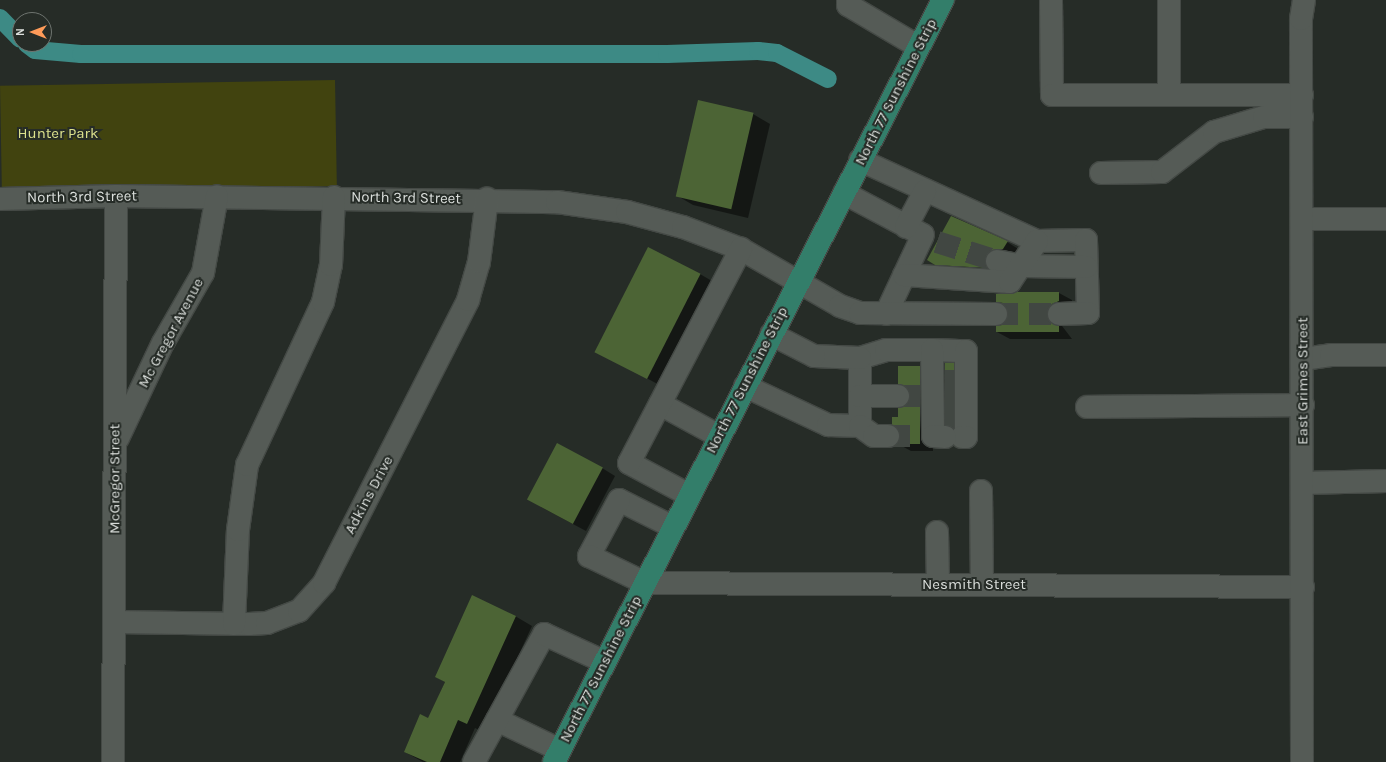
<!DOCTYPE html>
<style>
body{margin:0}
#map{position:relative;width:1386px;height:762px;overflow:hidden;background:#262c27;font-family:Karla,sans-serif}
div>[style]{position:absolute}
.green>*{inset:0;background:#41430f;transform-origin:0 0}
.shadow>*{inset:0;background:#0007;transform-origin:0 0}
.canal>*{height:18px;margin:-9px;padding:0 9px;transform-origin:9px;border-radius:9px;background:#3d8a85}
.building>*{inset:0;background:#4c6435;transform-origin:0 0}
.minor-tunnel>*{height:22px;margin-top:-11px;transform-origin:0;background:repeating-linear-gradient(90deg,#414742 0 22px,transparent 0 33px)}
.roads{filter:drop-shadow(1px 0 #444945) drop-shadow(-1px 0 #444945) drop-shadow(0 1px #444945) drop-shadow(0 -1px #444945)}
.minor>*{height:22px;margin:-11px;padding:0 11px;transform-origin:11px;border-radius:11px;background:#555b56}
.major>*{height:22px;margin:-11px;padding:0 11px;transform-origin:11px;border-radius:11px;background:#337e6a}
span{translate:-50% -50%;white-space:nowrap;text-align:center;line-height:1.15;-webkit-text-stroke:4px #262c27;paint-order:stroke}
.street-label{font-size:15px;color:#dbdfdc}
.park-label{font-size:15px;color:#dde28d}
.north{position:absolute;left:12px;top:12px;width:40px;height:40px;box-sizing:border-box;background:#262c27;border:1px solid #6e746f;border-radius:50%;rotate:270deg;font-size:11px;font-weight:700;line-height:16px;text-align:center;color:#dbdfdc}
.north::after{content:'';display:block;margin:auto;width:14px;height:18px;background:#fe9b59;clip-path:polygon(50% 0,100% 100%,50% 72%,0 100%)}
</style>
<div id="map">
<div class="green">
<div style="left:335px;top:80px;width:106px;height:335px;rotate:89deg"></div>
</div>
<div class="shadow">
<div style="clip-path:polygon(753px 114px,770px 124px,748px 218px,693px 205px,676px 195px)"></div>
<div style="clip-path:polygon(1007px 242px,1020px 250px,1000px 275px,949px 272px,928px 260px)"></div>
<div style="clip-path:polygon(700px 274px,717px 284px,665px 388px,596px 351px)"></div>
<div style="clip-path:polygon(1059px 293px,1072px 300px,1072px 309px,1059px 322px,1072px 339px,1010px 339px,997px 332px,1010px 314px,997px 301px)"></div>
<div style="left:953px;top:364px;width:10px;height:60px;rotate:29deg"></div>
<div style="clip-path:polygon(919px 367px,933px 375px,933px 451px,911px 451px,898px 444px,902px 435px,899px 418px,909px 403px)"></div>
<div style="clip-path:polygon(602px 468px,615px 476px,586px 531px,541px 507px)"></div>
<div style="clip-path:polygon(515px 616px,532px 626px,483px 732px,475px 728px,460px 762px,423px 762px,405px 752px,429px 719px,445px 682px,436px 677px)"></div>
</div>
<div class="canal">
<div style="left:0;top:18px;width:29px;rotate:46deg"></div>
<div style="left:27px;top:44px;width:10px;rotate:37deg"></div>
<div style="left:35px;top:50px;width:46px;rotate:5deg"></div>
<div style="left:81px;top:54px;width:586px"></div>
<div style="left:667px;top:54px;width:91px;rotate:-1.9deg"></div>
<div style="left:758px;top:51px;width:19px;rotate:6deg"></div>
<div style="left:777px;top:53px;width:57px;rotate:27deg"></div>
</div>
<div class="building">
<div style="left:698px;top:100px;width:57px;height:99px;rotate:13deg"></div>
<div style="clip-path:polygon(951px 216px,1008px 241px,1003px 249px,987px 253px,987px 268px,935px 265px,927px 260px)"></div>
<div style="left:648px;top:247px;width:59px;height:118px;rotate:27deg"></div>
<div style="clip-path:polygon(1017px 292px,1059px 292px,1059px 301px,1052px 304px,1047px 314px,1049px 321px,1059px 326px,1059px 332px,996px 332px,996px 326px,1002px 325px,1008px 314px,1003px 303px,996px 302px,996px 294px)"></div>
<div style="left:945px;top:363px;width:9px;height:61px"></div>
<div style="clip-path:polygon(898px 366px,920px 366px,920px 444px,897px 444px,900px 436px,892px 425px,892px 417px,898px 417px,898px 408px,909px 403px,910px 396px,909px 389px,898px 384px)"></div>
<div style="left:557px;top:443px;width:52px;height:64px;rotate:28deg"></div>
<div style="clip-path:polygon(472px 595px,516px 616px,467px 724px,458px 720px,440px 762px,427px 762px,404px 752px,420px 714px,428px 718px,445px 682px,435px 677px)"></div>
</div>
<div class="minor-tunnel">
<div style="left:937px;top:242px;width:63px;rotate:17.6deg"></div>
<div style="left:996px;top:314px;width:63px"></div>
<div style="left:945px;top:381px;width:17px"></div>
<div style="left:898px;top:396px;width:22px"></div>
<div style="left:945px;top:402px;width:17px"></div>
<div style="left:945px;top:422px;width:17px"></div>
<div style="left:888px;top:436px;width:32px"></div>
</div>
<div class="roads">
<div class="minor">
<div style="left:848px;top:0;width:5px;rotate:90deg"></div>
<div style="left:848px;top:5px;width:82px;rotate:30.6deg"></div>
<div style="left:1051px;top:0;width:95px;rotate:89.4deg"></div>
<div style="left:1052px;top:95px;width:250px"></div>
<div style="left:1169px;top:0;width:95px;rotate:90deg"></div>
<div style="left:860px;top:160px;width:195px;rotate:24.6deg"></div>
<div style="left:1037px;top:241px;width:49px;rotate:-1.2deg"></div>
<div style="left:1086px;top:240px;width:73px;rotate:88.4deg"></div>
<div style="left:1088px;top:313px;width:29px;rotate:178deg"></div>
<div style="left:1101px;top:173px;width:61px;rotate:-0.9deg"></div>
<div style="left:1162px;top:172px;width:66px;rotate:-37.6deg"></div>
<div style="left:1214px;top:132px;width:52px;rotate:-16.7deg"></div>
<div style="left:1264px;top:117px;width:38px"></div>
<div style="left:844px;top:193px;width:89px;rotate:28deg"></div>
<div style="left:923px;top:235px;width:87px;rotate:115.1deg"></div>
<div style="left:0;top:199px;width:116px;rotate:-1.5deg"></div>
<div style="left:116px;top:196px;width:441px;rotate:0.8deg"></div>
<div style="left:557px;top:202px;width:71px;rotate:8.1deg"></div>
<div style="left:627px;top:212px;width:58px;rotate:15deg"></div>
<div style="left:683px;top:227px;width:62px;rotate:20.8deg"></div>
<div style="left:741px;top:249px;width:114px;rotate:29.9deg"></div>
<div style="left:840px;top:306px;width:21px;rotate:19deg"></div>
<div style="left:860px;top:313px;width:136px;rotate:0.4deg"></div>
<div style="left:1303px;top:219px;width:83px"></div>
<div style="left:906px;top:227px;width:41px;rotate:-62.2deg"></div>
<div style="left:997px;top:261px;width:26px;rotate:11deg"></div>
<div style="left:1023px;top:266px;width:63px;rotate:0.9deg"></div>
<div style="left:904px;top:275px;width:106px;rotate:3.8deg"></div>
<div style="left:1010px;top:282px;width:49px;rotate:-56.6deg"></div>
<div style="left:932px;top:350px;width:34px;rotate:2deg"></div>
<div style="left:966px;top:351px;width:86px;rotate:90deg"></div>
<div style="left:966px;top:437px;width:4px;rotate:180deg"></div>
<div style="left:860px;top:358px;width:27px;rotate:-17deg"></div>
<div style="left:886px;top:350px;width:46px"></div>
<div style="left:932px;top:350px;width:86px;rotate:89.3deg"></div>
<div style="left:933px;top:436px;width:12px;rotate:5deg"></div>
<div style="left:1303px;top:359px;width:28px;rotate:-8deg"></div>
<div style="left:1331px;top:355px;width:55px"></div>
<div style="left:745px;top:386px;width:92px;rotate:25.2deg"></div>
<div style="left:828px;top:425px;width:32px;rotate:2deg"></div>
<div style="left:860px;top:426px;width:68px;rotate:-90deg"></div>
<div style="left:860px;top:358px;width:46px;rotate:-177.5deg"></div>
<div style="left:814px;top:356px;width:48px;rotate:-152.9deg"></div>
<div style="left:860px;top:396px;width:38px"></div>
<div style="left:660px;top:404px;width:67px;rotate:28.5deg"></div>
<div style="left:1087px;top:407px;width:216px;rotate:-0.5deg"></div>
<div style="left:860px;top:426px;width:17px;rotate:36deg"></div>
<div style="left:874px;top:436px;width:14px"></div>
<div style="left:118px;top:438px;width:105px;rotate:-64.7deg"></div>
<div style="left:163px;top:343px;width:81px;rotate:-60.3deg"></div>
<div style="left:203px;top:273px;width:78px;rotate:-79.7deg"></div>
<div style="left:1303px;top:483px;width:83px;rotate:-1.4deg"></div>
<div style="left:981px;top:491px;width:94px;rotate:89.4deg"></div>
<div style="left:689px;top:495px;width:68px;rotate:-151.9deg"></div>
<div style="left:629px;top:463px;width:242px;rotate:-62.4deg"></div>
<div style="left:673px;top:527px;width:60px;rotate:-153.4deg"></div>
<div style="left:619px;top:500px;width:64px;rotate:118.2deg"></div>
<div style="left:589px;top:556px;width:62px;rotate:25.7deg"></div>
<div style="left:645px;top:583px;width:658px;rotate:0.35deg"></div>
<div style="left:937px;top:532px;width:52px;rotate:88.9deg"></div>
<div style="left:116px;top:622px;width:133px;rotate:0.9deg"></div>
<div style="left:249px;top:624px;width:18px;rotate:-3deg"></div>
<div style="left:267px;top:623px;width:34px;rotate:-21deg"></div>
<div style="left:299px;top:611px;width:38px;rotate:-48deg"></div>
<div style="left:324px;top:583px;width:318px;rotate:-63deg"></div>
<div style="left:468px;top:300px;width:40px;rotate:-74deg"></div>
<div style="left:479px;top:262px;width:64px;rotate:-82.8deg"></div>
<div style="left:234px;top:624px;width:94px;rotate:-87.6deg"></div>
<div style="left:238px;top:530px;width:66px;rotate:-82.1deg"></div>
<div style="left:247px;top:465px;width:180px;rotate:-65deg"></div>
<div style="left:323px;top:302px;width:38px;rotate:-78deg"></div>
<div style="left:331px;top:265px;width:68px;rotate:-87.5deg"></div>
<div style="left:497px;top:720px;width:70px;rotate:25.5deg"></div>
<div style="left:113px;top:762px;width:566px;rotate:-89.7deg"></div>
<div style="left:474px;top:762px;width:146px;rotate:-61.3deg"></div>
<div style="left:544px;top:634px;width:67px;rotate:24.7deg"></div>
<div style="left:1302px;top:762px;width:743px;rotate:-90.08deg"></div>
<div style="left:1301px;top:19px;width:19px;rotate:-81deg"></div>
</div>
<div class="major">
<div style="left:554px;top:762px;width:856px;rotate:-62.96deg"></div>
</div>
</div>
<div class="street-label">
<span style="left:896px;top:92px;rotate:-63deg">North 77 Sunshine Strip</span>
<span style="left:82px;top:197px;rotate:-1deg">North 3rd Street</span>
<span style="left:406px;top:198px;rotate:1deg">North 3rd Street</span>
<span style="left:171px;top:333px;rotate:-62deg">Mc Gregor Avenue</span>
<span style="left:747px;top:380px;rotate:-63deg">North 77 Sunshine Strip</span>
<span style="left:1303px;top:381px;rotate:-90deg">East Grimes Street</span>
<span style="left:115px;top:479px;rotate:-90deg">McGregor Street</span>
<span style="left:369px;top:495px;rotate:-62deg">Adkins Drive</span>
<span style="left:974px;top:585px">Nesmith Street</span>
<span style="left:601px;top:669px;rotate:-63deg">North 77 Sunshine Strip</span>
</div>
<div class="park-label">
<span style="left:58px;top:134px">Hunter Park</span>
</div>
<div class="north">N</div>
</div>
